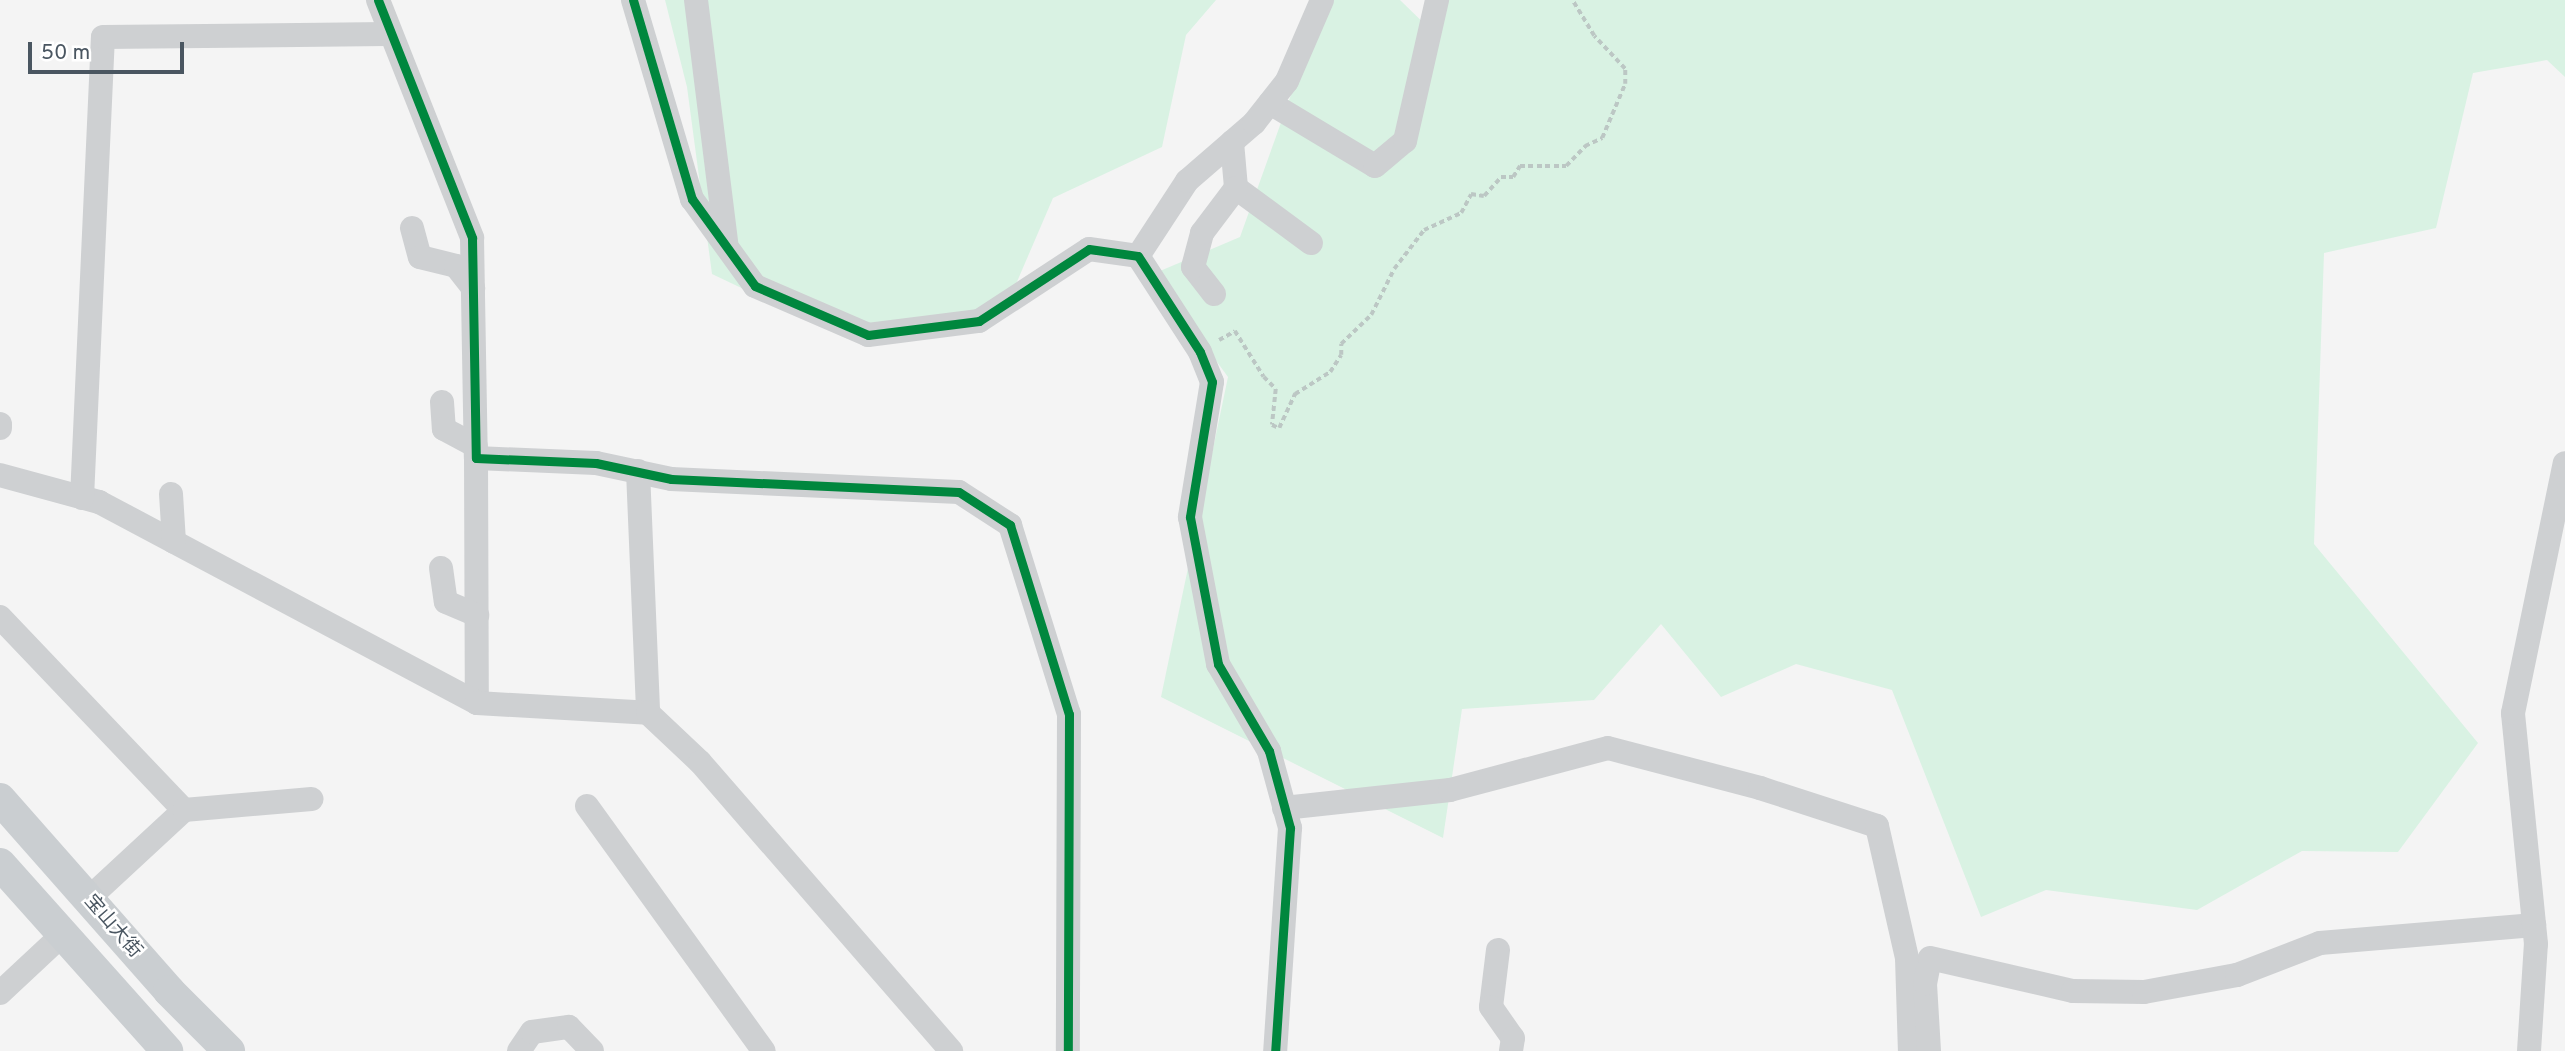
<!DOCTYPE html>
<meta charset="utf-8">
<style>
body{margin:0}
#map{position:relative;width:2565px;height:1051px;overflow:hidden;background:#f4f4f4;font-family:Overpass,"Noto Sans SC",sans-serif}
div>[style]{position:absolute}
.green>*{inset:0;background:#d9f2e3}
.path>*{height:3.5px;margin-top:-1.75px;transform-origin:0;background:repeating-linear-gradient(90deg,#bcc7c4 0 5px,transparent 0 8.5px)}
.minor>*{height:24px;margin:-12px;padding:0 12px;transform-origin:12px;border-radius:12px;background:#ced0d2}
.major>*{height:32px;margin:-16px;padding:0 16px;transform-origin:16px;border-radius:16px;background:#caced1}
.cycleway>*{height:9px;margin:-4.5px;padding:0 4.5px;transform-origin:4.5px;border-radius:4.5px;background:#00873e}
span{translate:-50% -50%;white-space:nowrap;text-align:center;line-height:1.15;-webkit-text-stroke:5px #fff;paint-order:stroke}
.street-label{font-size:19px;color:#4a5661}
.scale{position:absolute;left:28px;top:42px;width:156px;height:32px;box-sizing:border-box;border:4px solid #4a5661;border-top:0;padding-left:9px;font-size:21px;line-height:24px;white-space:nowrap;color:#4a5661;-webkit-text-stroke:5px #fff;paint-order:stroke}
</style>
<div id="map">
<div class="green">
<div style="clip-path:polygon(665px 0,1216px 0,1186px 35px,1162px 147px,1053px 198px,1007px 305px,848px 339px,712px 274px,687px 87px)"></div>
<div style="clip-path:polygon(1325px 0,1400px 0,1437px 36px,1447px 0,2565px 0,2565px 77px,2547px 60px,2473px 73px,2436px 228px,2324px 253px,2314px 544px,2478px 743px,2398px 852px,2302px 851px,2197px 910px,2046px 890px,1981px 917px,1892px 690px,1796px 664px,1721px 697px,1661px 624px,1594px 700px,1462px 709px,1443px 838px,1161px 697px,1228px 377px,1153px 274px,1240px 237px)"></div>
</div>
<div class="path">
<div style="left:1219px;top:340px;width:18px;rotate:-29deg"></div>
<div style="left:1235px;top:331px;width:54px;rotate:57.8deg"></div>
<div style="left:1264px;top:377px;width:17px;rotate:45deg"></div>
<div style="left:1276px;top:389px;width:36px;rotate:96deg"></div>
<div style="left:1272px;top:425px;width:8px;rotate:23deg"></div>
<div style="left:1279px;top:428px;width:38px;rotate:-65deg"></div>
<div style="left:1295px;top:394px;width:41px;rotate:-32.2deg"></div>
<div style="left:1330px;top:372px;width:20px;rotate:-57deg"></div>
<div style="left:1341px;top:355px;width:11px;rotate:-90deg"></div>
<div style="left:1341px;top:344px;width:42px;rotate:-44deg"></div>
<div style="left:1371px;top:315px;width:51px;rotate:-63.4deg"></div>
<div style="left:1394px;top:269px;width:49px;rotate:-52.4deg"></div>
<div style="left:1424px;top:230px;width:41px;rotate:-24.7deg"></div>
<div style="left:1461px;top:213px;width:21px;rotate:-62deg"></div>
<div style="left:1471px;top:194px;width:13px;rotate:9deg"></div>
<div style="left:1484px;top:196px;width:25px;rotate:-48deg"></div>
<div style="left:1501px;top:177px;width:12px"></div>
<div style="left:1513px;top:177px;width:13px;rotate:-58deg"></div>
<div style="left:1520px;top:166px;width:46px"></div>
<div style="left:1566px;top:166px;width:28px;rotate:-46deg"></div>
<div style="left:1585px;top:146px;width:19px;rotate:-25deg"></div>
<div style="left:1602px;top:138px;width:59px;rotate:-66.9deg"></div>
<div style="left:1625px;top:84px;width:15px;rotate:-90deg"></div>
<div style="left:1625px;top:69px;width:45px;rotate:-133.2deg"></div>
<div style="left:1594px;top:36px;width:42px;rotate:-121.4deg"></div>
</div>
<div class="minor">
<div style="left:378px;top:0;width:256px;rotate:68.4deg"></div>
<div style="left:472px;top:238px;width:220px;rotate:89deg"></div>
<div style="left:476px;top:458px;width:120px;rotate:2.4deg"></div>
<div style="left:596px;top:463px;width:77px;rotate:12deg"></div>
<div style="left:671px;top:479px;width:288px;rotate:2.6deg"></div>
<div style="left:959px;top:492px;width:61px;rotate:32.9deg"></div>
<div style="left:1010px;top:525px;width:198px;rotate:72.7deg"></div>
<div style="left:1069px;top:714px;width:337px;rotate:90.2deg"></div>
<div style="left:633px;top:0;width:208px;rotate:73.5deg"></div>
<div style="left:692px;top:199px;width:107px;rotate:54.1deg"></div>
<div style="left:755px;top:286px;width:123px;rotate:23.4deg"></div>
<div style="left:868px;top:335px;width:112px;rotate:-7.2deg"></div>
<div style="left:979px;top:321px;width:131px;rotate:-33.2deg"></div>
<div style="left:1089px;top:249px;width:49px;rotate:8.1deg"></div>
<div style="left:1138px;top:256px;width:114px;rotate:57.1deg"></div>
<div style="left:1200px;top:352px;width:32px;rotate:68deg"></div>
<div style="left:1212px;top:382px;width:137px;rotate:99.3deg"></div>
<div style="left:1190px;top:517px;width:150px;rotate:79.2deg"></div>
<div style="left:1218px;top:664px;width:101px;rotate:59.6deg"></div>
<div style="left:1269px;top:751px;width:80px;rotate:74.7deg"></div>
<div style="left:1290px;top:828px;width:224px;rotate:93.8deg"></div>
<div style="left:696px;top:0;width:244px;rotate:82.9deg"></div>
<div style="left:1270px;top:103px;width:122px;rotate:31deg"></div>
<div style="left:1375px;top:166px;width:39px;rotate:-40deg"></div>
<div style="left:1405px;top:141px;width:145px;rotate:-77.2deg"></div>
<div style="left:1232px;top:142px;width:46px;rotate:85deg"></div>
<div style="left:1236px;top:188px;width:93px;rotate:36.3deg"></div>
<div style="left:412px;top:228px;width:30px;rotate:75deg"></div>
<div style="left:420px;top:257px;width:37px;rotate:14deg"></div>
<div style="left:456px;top:266px;width:28px;rotate:52deg"></div>
<div style="left:1138px;top:256px;width:90px;rotate:-56.8deg"></div>
<div style="left:1187px;top:181px;width:89px;rotate:-40.9deg"></div>
<div style="left:1254px;top:123px;width:53px;rotate:-51.8deg"></div>
<div style="left:1287px;top:81px;width:88px;rotate:-66.6deg"></div>
<div style="left:1214px;top:294px;width:34px;rotate:-128deg"></div>
<div style="left:1193px;top:267px;width:35px;rotate:-75deg"></div>
<div style="left:1202px;top:233px;width:56px;rotate:-52.9deg"></div>
<div style="left:442px;top:402px;width:27px;rotate:86deg"></div>
<div style="left:444px;top:429px;width:36px;rotate:28deg"></div>
<div style="left:0;top:428px;width:4px;rotate:-90deg"></div>
<div style="left:476px;top:458px;width:245px;rotate:89.8deg"></div>
<div style="left:638px;top:471px;width:242px;rotate:87.6deg"></div>
<div style="left:0;top:475px;width:103px;rotate:15.3deg"></div>
<div style="left:99px;top:502px;width:428px;rotate:28deg"></div>
<div style="left:477px;top:703px;width:171px;rotate:3.3deg"></div>
<div style="left:648px;top:713px;width:71px;rotate:43.3deg"></div>
<div style="left:700px;top:762px;width:383px;rotate:49deg"></div>
<div style="left:171px;top:494px;width:48px;rotate:86.4deg"></div>
<div style="left:82px;top:498px;width:461px;rotate:-87.4deg"></div>
<div style="left:103px;top:37px;width:284px;rotate:-0.6deg"></div>
<div style="left:441px;top:568px;width:34px;rotate:82deg"></div>
<div style="left:446px;top:602px;width:34px;rotate:23deg"></div>
<div style="left:0;top:617px;width:267px;rotate:46.4deg"></div>
<div style="left:587px;top:806px;width:302px;rotate:54.2deg"></div>
<div style="left:1284px;top:808px;width:167px;rotate:-6.2deg"></div>
<div style="left:1450px;top:790px;width:163px;rotate:-14.9deg"></div>
<div style="left:1608px;top:748px;width:157px;rotate:14.7deg"></div>
<div style="left:1760px;top:788px;width:123px;rotate:18deg"></div>
<div style="left:1877px;top:826px;width:135px;rotate:77.2deg"></div>
<div style="left:1907px;top:958px;width:93px;rotate:88.2deg"></div>
<div style="left:88px;top:899px;width:131px;rotate:-42.8deg"></div>
<div style="left:184px;top:810px;width:128px;rotate:-4.9deg"></div>
<div style="left:1498px;top:950px;width:57px;rotate:97deg"></div>
<div style="left:1491px;top:1007px;width:38px;rotate:55deg"></div>
<div style="left:1513px;top:1038px;width:13px;rotate:99deg"></div>
<div style="left:0;top:993px;width:85px;rotate:-43.1deg"></div>
<div style="left:519px;top:1051px;width:23px;rotate:-56deg"></div>
<div style="left:532px;top:1032px;width:37px;rotate:-8deg"></div>
<div style="left:569px;top:1027px;width:33px;rotate:46deg"></div>
<div style="left:1929px;top:1051px;width:67px;rotate:-93.4deg"></div>
<div style="left:1925px;top:984px;width:26px;rotate:-79deg"></div>
<div style="left:1930px;top:958px;width:147px;rotate:13deg"></div>
<div style="left:2073px;top:991px;width:71px;rotate:0.8deg"></div>
<div style="left:2144px;top:992px;width:95px;rotate:-10.4deg"></div>
<div style="left:2237px;top:975px;width:89px;rotate:-21.1deg"></div>
<div style="left:2320px;top:943px;width:215px;rotate:-4.8deg"></div>
<div style="left:2529px;top:1051px;width:107px;rotate:-86.3deg"></div>
<div style="left:2536px;top:944px;width:232px;rotate:-95.7deg"></div>
<div style="left:2513px;top:713px;width:255px;rotate:-78.3deg"></div>
</div>
<div class="major">
<div style="left:0;top:799px;width:256px;rotate:48.6deg"></div>
<div style="left:169px;top:991px;width:85px;rotate:45deg"></div>
<div style="left:0;top:864px;width:251px;rotate:48.2deg"></div>
</div>
<div class="cycleway">
<div style="left:378px;top:0;width:256px;rotate:68.4deg"></div>
<div style="left:472px;top:238px;width:220px;rotate:89deg"></div>
<div style="left:476px;top:458px;width:120px;rotate:2.4deg"></div>
<div style="left:596px;top:463px;width:77px;rotate:12deg"></div>
<div style="left:671px;top:479px;width:288px;rotate:2.6deg"></div>
<div style="left:959px;top:492px;width:61px;rotate:32.9deg"></div>
<div style="left:1010px;top:525px;width:198px;rotate:72.7deg"></div>
<div style="left:1069px;top:714px;width:337px;rotate:90.2deg"></div>
<div style="left:633px;top:0;width:208px;rotate:73.5deg"></div>
<div style="left:692px;top:199px;width:107px;rotate:54.1deg"></div>
<div style="left:755px;top:286px;width:123px;rotate:23.4deg"></div>
<div style="left:868px;top:335px;width:112px;rotate:-7.2deg"></div>
<div style="left:979px;top:321px;width:131px;rotate:-33.2deg"></div>
<div style="left:1089px;top:249px;width:49px;rotate:8.1deg"></div>
<div style="left:1138px;top:256px;width:114px;rotate:57.1deg"></div>
<div style="left:1200px;top:352px;width:32px;rotate:68deg"></div>
<div style="left:1212px;top:382px;width:137px;rotate:99.3deg"></div>
<div style="left:1190px;top:517px;width:150px;rotate:79.2deg"></div>
<div style="left:1218px;top:664px;width:101px;rotate:59.6deg"></div>
<div style="left:1269px;top:751px;width:80px;rotate:74.7deg"></div>
<div style="left:1290px;top:828px;width:224px;rotate:93.8deg"></div>
</div>
<div class="street-label">
<span style="left:112px;top:927px;rotate:49deg">宝山大街</span>
</div>
<div class="scale">50 m</div>
</div>
